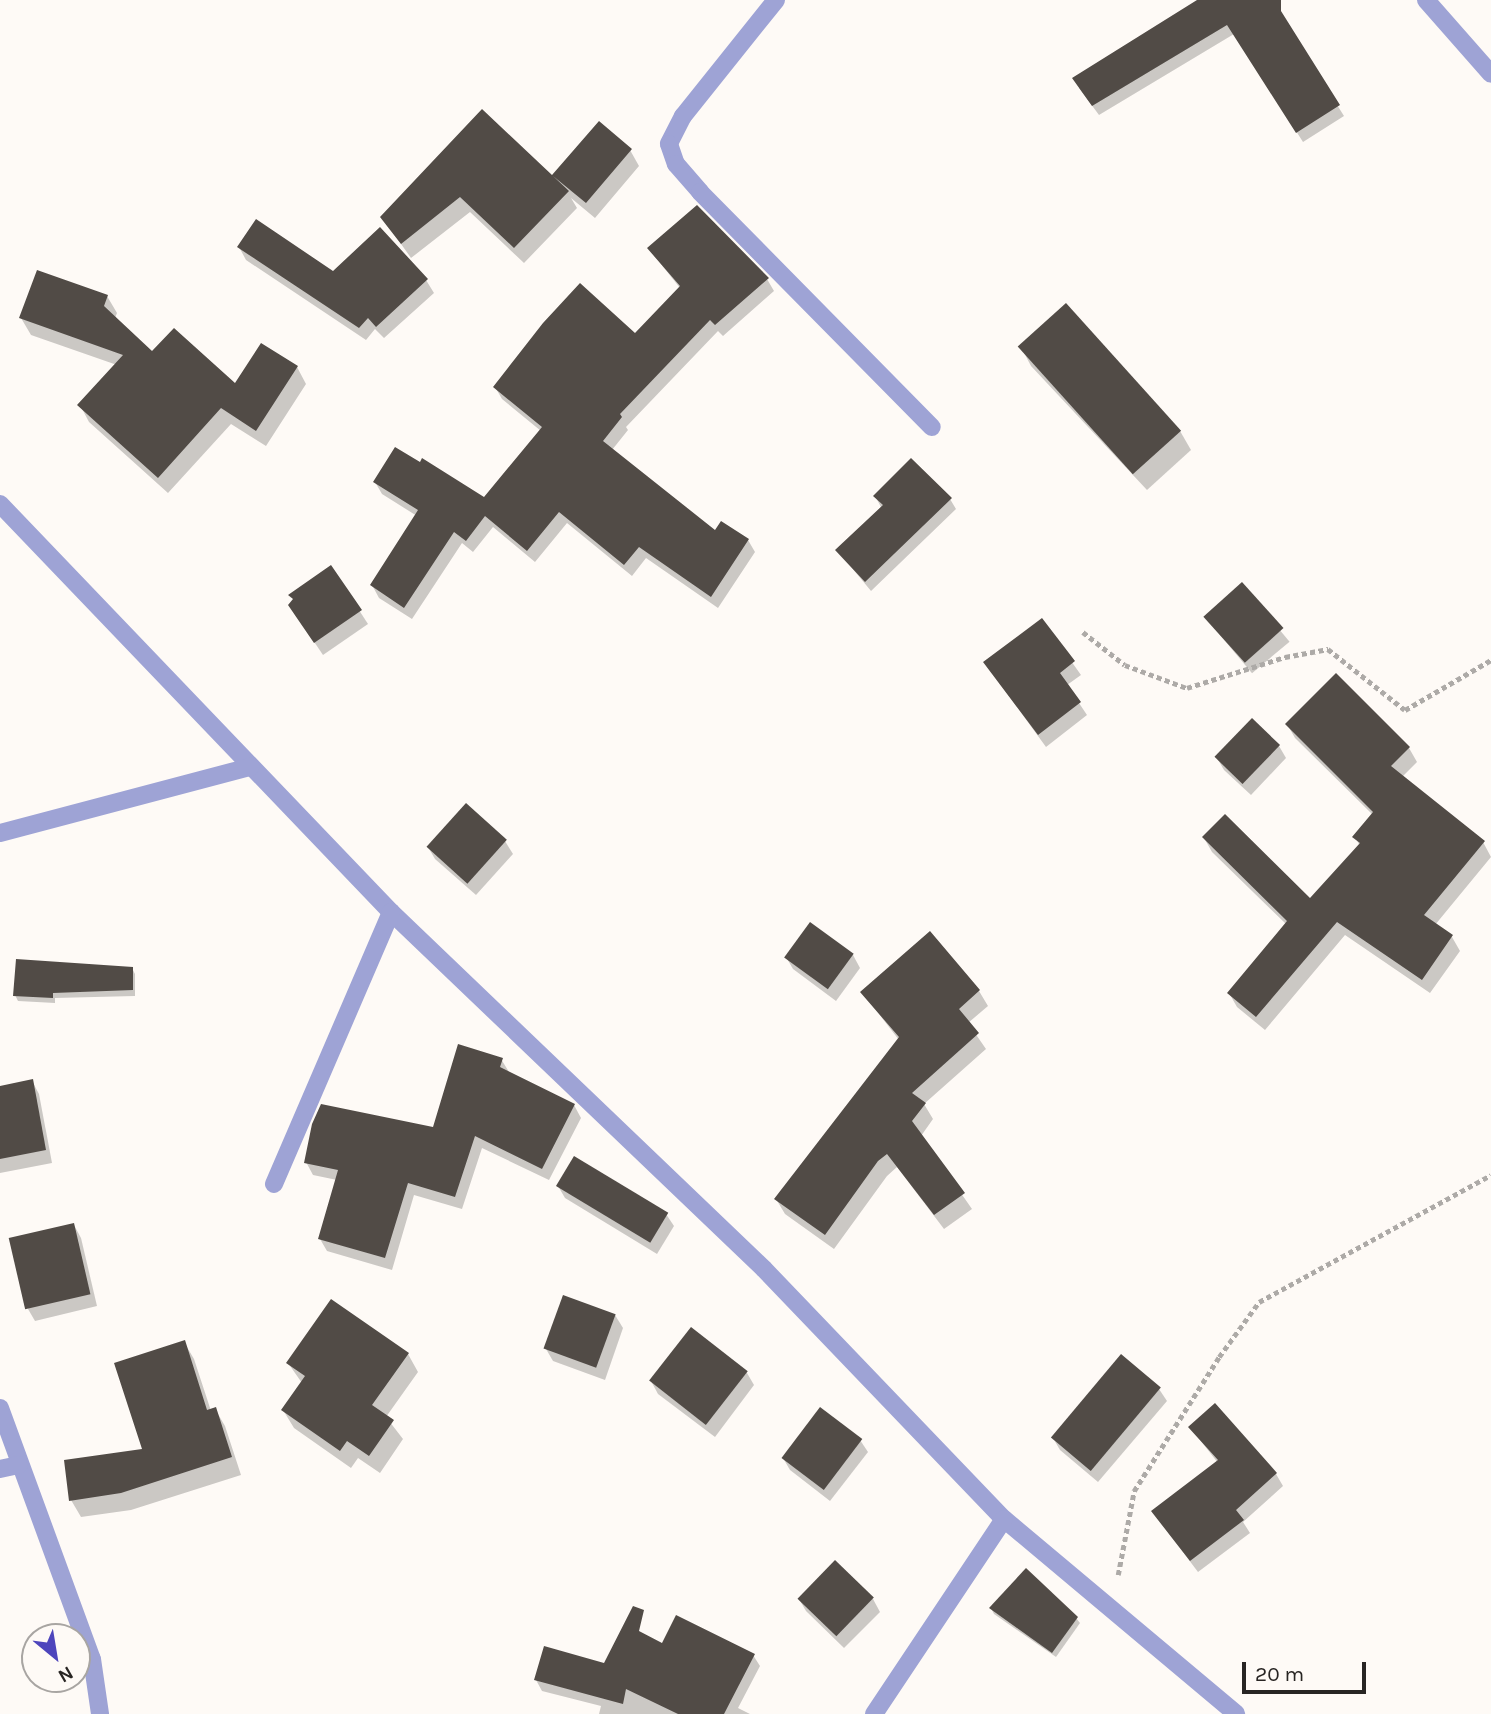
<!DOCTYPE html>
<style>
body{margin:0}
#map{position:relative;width:1491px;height:1714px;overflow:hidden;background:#fefaf6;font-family:Karla,sans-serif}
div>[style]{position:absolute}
.shadow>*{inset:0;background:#0003;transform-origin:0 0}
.building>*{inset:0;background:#514b46;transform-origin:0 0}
.path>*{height:4.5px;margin-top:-2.25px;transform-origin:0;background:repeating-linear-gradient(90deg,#adaaa7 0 5px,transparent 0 8.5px)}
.minor>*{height:18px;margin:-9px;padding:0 9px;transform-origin:9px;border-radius:9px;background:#9ea3d5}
span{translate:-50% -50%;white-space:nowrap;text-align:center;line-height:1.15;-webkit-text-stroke:7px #fefaf6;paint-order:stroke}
.north{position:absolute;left:21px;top:1623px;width:70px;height:70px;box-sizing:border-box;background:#fefaf6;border:2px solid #a8a5a2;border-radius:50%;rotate:150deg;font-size:19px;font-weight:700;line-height:28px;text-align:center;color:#282523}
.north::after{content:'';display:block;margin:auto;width:24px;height:32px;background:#4d45bc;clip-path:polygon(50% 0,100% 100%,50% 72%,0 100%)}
.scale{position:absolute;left:1242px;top:1662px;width:124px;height:32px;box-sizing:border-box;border:4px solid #282523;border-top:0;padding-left:9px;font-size:21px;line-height:24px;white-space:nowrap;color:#282523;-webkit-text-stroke:5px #fefaf6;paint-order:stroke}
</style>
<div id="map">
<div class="shadow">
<div style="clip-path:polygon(1200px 0,1261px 0,1274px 4px,1344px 116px,1303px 142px,1234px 34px,1099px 115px,1079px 88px)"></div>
<div style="clip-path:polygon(482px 111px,552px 178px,599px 123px,630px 150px,639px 166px,595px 218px,571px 198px,577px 208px,524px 263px,470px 212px,411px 258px,382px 217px)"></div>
<div style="clip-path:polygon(239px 247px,334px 274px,426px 280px,434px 293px,384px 338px,375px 329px,366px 340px,246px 260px)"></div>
<div style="clip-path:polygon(649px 249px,767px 279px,774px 291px,723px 336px,718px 331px,626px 427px,628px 430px,612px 450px,715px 532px,748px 540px,755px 552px,718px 608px,646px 558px,632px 576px,567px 523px,535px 562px,493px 527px,473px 552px,462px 543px,412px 619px,379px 598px,372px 585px,417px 516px,382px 494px,375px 482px,485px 499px,541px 431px,502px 399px,495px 387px,635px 336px,680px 288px)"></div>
<div style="clip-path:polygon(107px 296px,117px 313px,115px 318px,153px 353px,235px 386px,297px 367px,306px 384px,266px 446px,231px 424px,168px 493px,89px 422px,80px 405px,117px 365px,31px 335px,21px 318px)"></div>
<div style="clip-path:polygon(1021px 347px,1180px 431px,1191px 450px,1147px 490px,1031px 366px)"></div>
<div style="clip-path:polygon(875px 496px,950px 499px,956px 509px,871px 591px,838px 551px,881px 507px)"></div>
<div style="clip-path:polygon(331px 567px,368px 624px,323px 655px,298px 618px,294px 600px)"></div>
<div style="left:1242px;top:585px;width:74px;height:49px;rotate:50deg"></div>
<div style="clip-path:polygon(1042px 620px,1081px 675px,1067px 685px,1087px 715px,1046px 747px,985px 663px)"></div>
<div style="clip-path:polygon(1287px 724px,1409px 748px,1417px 762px,1402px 777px,1483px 842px,1491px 857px,1435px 925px,1452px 937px,1460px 951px,1430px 993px,1345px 935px,1265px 1030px,1237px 1007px,1229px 993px,1287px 925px,1212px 852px,1204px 838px,1310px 900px,1360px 846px,1355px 837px,1373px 815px,1295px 738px)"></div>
<div style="clip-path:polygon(1279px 746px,1286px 758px,1251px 795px,1224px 770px,1217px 758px)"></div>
<div style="clip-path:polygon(505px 841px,513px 854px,476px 895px,435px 859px,428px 847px)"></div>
<div style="clip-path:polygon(929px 933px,979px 991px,988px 1006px,968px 1023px,986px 1049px,924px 1104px,933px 1119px,921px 1136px,972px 1209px,944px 1229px,897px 1167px,887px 1176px,834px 1249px,785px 1214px,776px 1199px,899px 1040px,862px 992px)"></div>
<div style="clip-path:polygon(853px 955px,860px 968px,836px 1001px,793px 969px,786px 957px)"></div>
<div style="clip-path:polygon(132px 968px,135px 974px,135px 996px,55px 998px,55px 1003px,18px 1001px,15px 995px)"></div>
<div style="clip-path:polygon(501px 1059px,509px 1072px,574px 1105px,581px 1118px,549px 1180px,482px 1148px,462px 1209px,414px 1195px,392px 1270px,327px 1251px,320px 1239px,337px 1180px,313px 1175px,306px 1162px,434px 1130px)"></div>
<div style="clip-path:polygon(32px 1081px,39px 1094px,52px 1163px,0 1173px,0 1088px)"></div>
<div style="clip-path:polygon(558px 1186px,666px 1214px,674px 1226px,657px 1254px,565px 1198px)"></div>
<div style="clip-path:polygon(74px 1225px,81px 1238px,97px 1306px,35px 1321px,28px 1309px)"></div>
<div style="clip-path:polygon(615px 1315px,623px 1328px,605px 1380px,553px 1361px,546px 1349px)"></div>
<div style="clip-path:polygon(691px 1330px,747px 1373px,754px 1385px,715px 1437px,658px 1394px,651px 1381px)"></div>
<div style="clip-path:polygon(184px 1342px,194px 1359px,211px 1411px,215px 1409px,225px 1426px,241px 1475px,131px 1510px,81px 1517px,71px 1500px,145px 1450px)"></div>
<div style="clip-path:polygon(408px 1354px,418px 1372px,386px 1417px,403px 1439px,380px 1473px,358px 1458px,351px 1468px,294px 1428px,283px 1410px,302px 1383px,288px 1363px)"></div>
<div style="clip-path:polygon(1159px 1389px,1167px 1401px,1098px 1482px,1060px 1450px,1053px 1438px)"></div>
<div style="clip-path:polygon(1190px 1427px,1276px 1474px,1283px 1486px,1243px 1522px,1250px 1533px,1198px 1572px,1161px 1523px,1218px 1463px)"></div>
<div style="clip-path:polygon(860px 1440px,868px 1452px,830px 1501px,790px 1470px,783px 1458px)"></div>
<div style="clip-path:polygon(799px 1599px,873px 1599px,880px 1612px,844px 1648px,806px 1611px)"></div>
<div style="clip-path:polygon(991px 1608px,1076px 1618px,1080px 1623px,1056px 1657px,994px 1614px)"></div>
<div style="clip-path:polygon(662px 1645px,753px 1655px,760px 1666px,738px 1708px,750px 1714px,599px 1714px,601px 1706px,542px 1691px,536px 1680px,605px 1665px)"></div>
</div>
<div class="building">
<div style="clip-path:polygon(1197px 0,1281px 0,1281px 11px,1340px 105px,1296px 133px,1227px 25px,1092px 106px,1072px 78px)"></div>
<div style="clip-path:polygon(482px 109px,552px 175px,599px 121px,632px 149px,586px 203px,553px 176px,569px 191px,514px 248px,460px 197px,401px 244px,380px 217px)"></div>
<div style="clip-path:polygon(697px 205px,769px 278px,715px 325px,710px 320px,620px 414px,622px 417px,603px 441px,715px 530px,721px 521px,749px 539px,711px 597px,639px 547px,624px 565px,559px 512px,527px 551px,485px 516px,466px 541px,454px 532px,404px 608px,370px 585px,418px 510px,373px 482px,395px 447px,420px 462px,422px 458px,484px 497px,542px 427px,493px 387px,543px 323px,580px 283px,635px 333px,680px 286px,647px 248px)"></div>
<div style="clip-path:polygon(256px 219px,333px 271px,380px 227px,428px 279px,376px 327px,368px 318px,359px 328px,237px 247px)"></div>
<div style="clip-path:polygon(37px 270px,108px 295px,104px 306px,152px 351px,174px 328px,235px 383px,261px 343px,298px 366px,256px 431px,221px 408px,158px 478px,77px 405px,123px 355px,19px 318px)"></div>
<div style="left:1066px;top:303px;width:172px;height:65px;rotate:48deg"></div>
<div style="clip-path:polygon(911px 458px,952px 498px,865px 582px,835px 550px,883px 505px,873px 496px)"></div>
<div style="clip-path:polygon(331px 565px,362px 610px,314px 643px,288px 605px,293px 599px,288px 595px)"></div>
<div style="left:1242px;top:582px;width:62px;height:52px;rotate:48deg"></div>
<div style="clip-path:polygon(1042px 618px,1075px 661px,1060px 673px,1081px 702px,1038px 735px,983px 662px)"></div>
<div style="clip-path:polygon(1336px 673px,1410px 747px,1391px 766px,1485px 841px,1424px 915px,1453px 935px,1422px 980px,1337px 922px,1256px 1017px,1227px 993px,1287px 921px,1202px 837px,1225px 814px,1310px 898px,1360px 843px,1352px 837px,1373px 812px,1285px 724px)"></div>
<div style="left:1252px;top:718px;width:39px;height:54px;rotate:44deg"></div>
<div style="left:466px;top:803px;width:55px;height:59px;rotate:42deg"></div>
<div style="left:810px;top:922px;width:54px;height:44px;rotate:36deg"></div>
<div style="clip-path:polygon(930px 931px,980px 990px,959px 1009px,979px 1033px,912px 1093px,926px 1103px,912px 1121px,965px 1193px,934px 1215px,887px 1154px,878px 1161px,825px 1235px,774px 1199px,899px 1037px,860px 992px)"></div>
<div style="clip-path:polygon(16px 959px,133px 967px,133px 990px,53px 993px,53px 998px,13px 996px)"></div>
<div style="clip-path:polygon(458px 1044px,503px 1058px,500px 1067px,575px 1104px,542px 1169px,475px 1136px,455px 1197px,408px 1183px,385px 1258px,318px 1239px,338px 1170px,304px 1163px,312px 1124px,321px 1104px,433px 1127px)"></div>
<div style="clip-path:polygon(33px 1079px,46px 1150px,0 1159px,0 1086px)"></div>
<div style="left:574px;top:1156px;width:110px;height:35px;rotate:31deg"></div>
<div style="left:74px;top:1223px;width:73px;height:67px;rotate:77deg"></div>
<div style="left:563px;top:1295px;width:56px;height:57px;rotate:20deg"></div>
<div style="clip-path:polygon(331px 1299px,409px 1353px,372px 1405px,394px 1420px,369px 1456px,347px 1441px,340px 1451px,281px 1410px,305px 1376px,286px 1363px)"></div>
<div style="left:691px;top:1327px;width:72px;height:68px;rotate:38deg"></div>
<div style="clip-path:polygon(185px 1340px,207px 1410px,216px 1407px,232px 1457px,121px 1493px,69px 1501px,64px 1460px,142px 1449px,114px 1363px)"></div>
<div style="left:1121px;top:1354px;width:52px;height:109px;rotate:40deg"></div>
<div style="clip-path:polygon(1215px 1403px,1277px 1473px,1236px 1510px,1244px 1520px,1190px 1561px,1151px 1511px,1218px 1460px,1188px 1427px)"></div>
<div style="left:820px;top:1407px;width:53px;height:64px;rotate:37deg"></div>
<div style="left:835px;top:1560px;width:54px;height:54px;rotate:44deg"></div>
<div style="clip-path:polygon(1026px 1568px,1078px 1617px,1052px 1653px,989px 1608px)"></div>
<div style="clip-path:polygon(633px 1606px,644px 1610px,639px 1631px,662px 1643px,676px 1615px,755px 1654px,724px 1714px,678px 1714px,626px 1689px,623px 1704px,534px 1680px,544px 1646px,604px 1663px)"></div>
</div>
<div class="path">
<div style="left:1083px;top:632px;width:53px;rotate:38.2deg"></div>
<div style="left:1125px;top:665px;width:66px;rotate:20.4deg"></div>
<div style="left:1187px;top:688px;width:103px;rotate:-17.6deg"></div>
<div style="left:1285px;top:657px;width:44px;rotate:-10.5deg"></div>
<div style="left:1328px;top:649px;width:98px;rotate:38.4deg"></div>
<div style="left:1405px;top:710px;width:99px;rotate:-30.2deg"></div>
<div style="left:1118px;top:1575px;width:86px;rotate:-79.2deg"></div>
<div style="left:1134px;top:1491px;width:159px;rotate:-57.6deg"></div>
<div style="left:1219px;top:1357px;width:68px;rotate:-54deg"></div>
<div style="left:1259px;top:1302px;width:264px;rotate:-28.7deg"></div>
</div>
<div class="minor">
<div style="left:776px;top:0;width:149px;rotate:128.7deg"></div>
<div style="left:683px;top:116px;width:31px;rotate:117deg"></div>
<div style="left:669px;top:144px;width:21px;rotate:71deg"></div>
<div style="left:676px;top:164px;width:37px;rotate:49deg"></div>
<div style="left:700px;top:192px;width:330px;rotate:45.4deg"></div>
<div style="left:1426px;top:0;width:98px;rotate:48.7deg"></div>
<div style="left:0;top:504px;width:565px;rotate:46.22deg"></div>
<div style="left:391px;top:912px;width:516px;rotate:43.74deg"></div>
<div style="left:764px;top:1269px;width:347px;rotate:46.2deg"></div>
<div style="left:1004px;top:1519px;width:303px;rotate:40deg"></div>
<div style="left:0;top:833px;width:259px;rotate:-14.8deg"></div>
<div style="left:274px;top:1184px;width:296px;rotate:-66.7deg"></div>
<div style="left:0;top:1408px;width:267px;rotate:69.9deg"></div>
<div style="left:92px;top:1659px;width:56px;rotate:81.7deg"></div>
<div style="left:0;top:1469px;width:19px;rotate:-12deg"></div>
<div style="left:874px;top:1714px;width:234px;rotate:-56.3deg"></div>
</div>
<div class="north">N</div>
<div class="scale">20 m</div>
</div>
